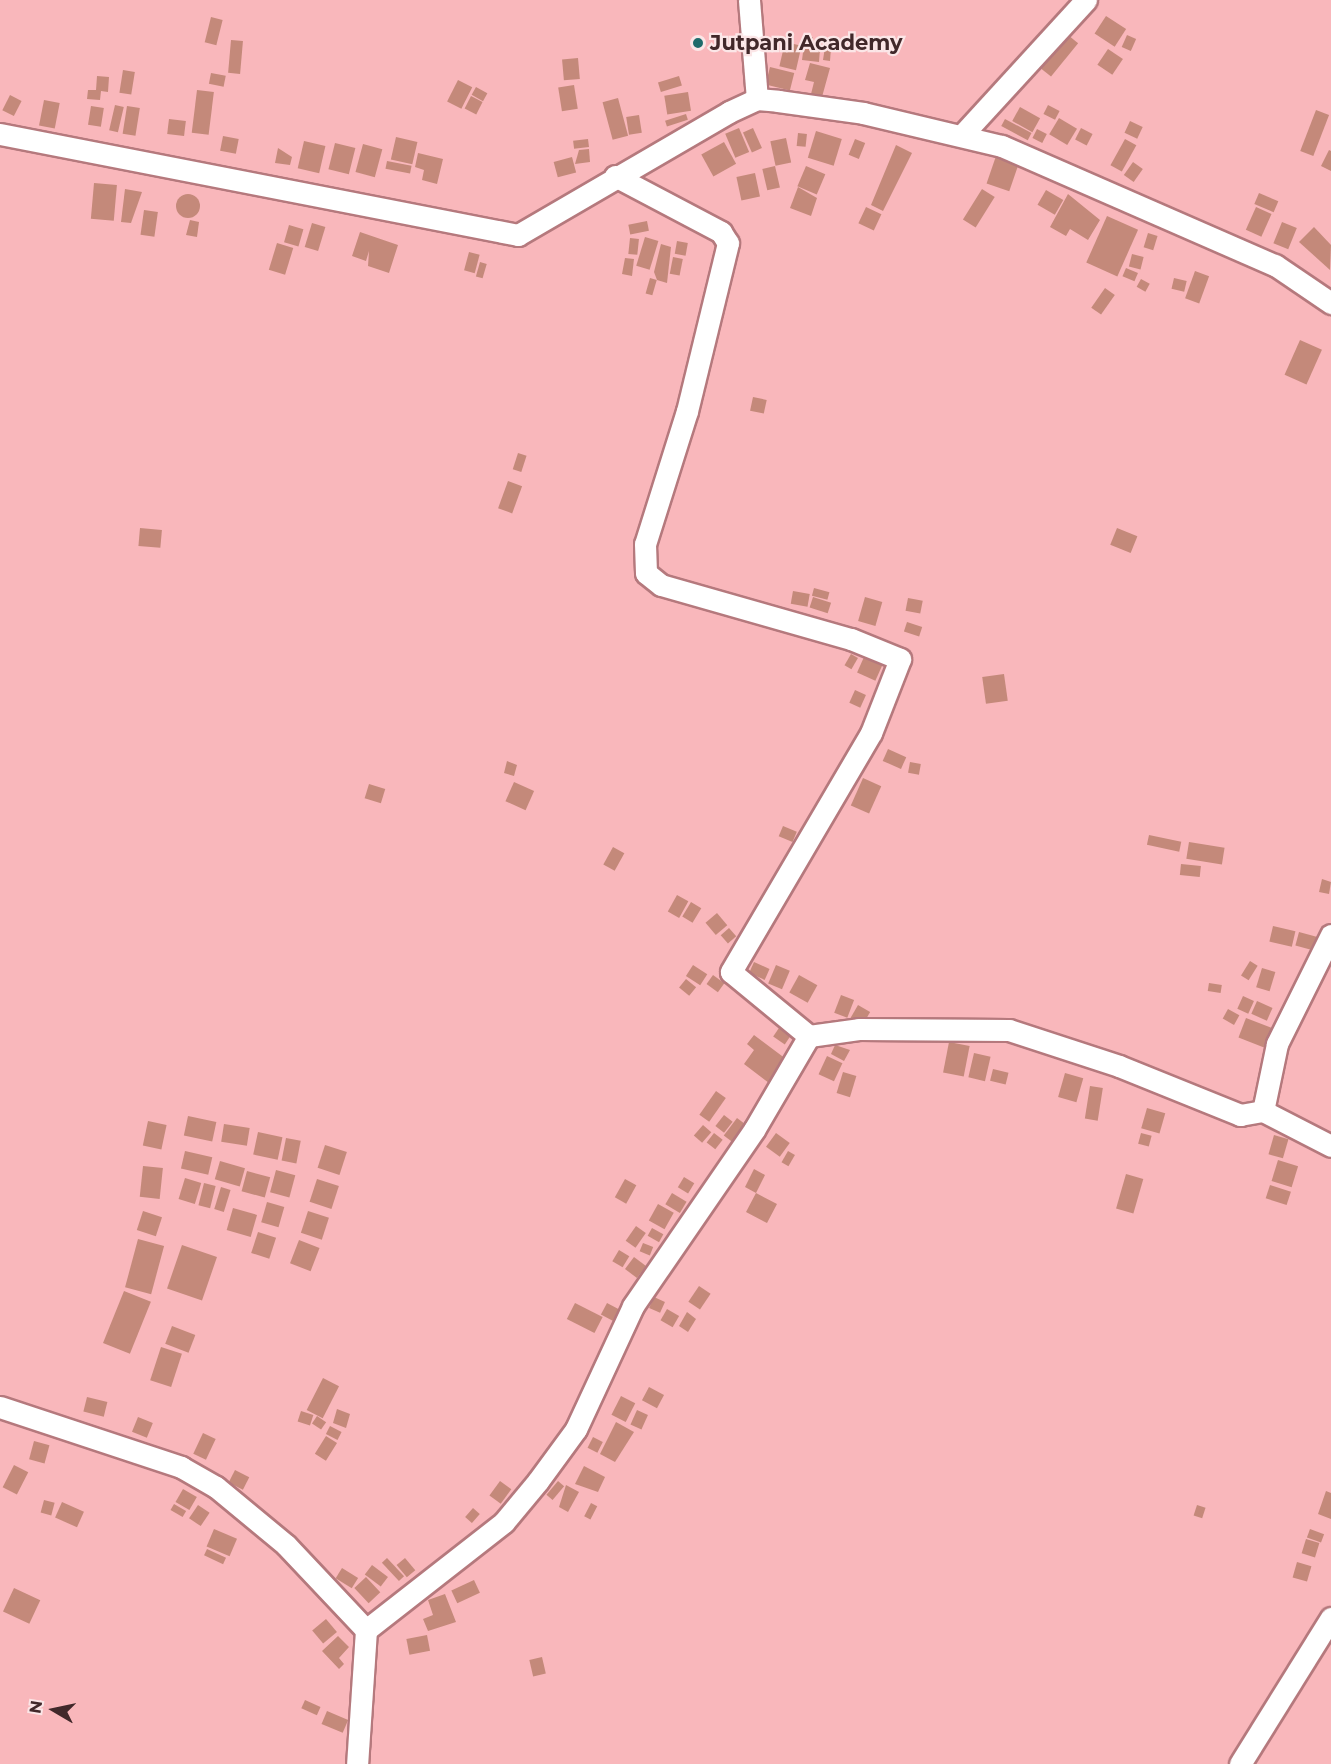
<!DOCTYPE html>
<style>
body{margin:0}
#map{position:relative;width:1331px;height:1764px;overflow:hidden;background:#f9b7bb;font-family:Montserrat,sans-serif}
div>[style]{position:absolute}
.building>*{inset:0;background:#c4897a;transform-origin:0 0}
.round{border-radius:50%}
.roads{filter:drop-shadow(2px 0 #b5797d) drop-shadow(-2px 0 #b5797d) drop-shadow(0 2px #b5797d) drop-shadow(0 -2px #b5797d)}
.minor>*{height:21px;margin:-10.5px;padding:0 10.5px;transform-origin:10.5px;border-radius:10.5px;background:#fff}
.dots>*{width:16px;height:16px;translate:-50% -50%;box-sizing:border-box;border:3px solid #fbe6e7;border-radius:50%}
span{translate:-50% -50%;white-space:nowrap;text-align:center;line-height:1.15;-webkit-text-stroke:4.5px #fbe6e7;paint-order:stroke}
.poi-label{font-size:21px;color:#41282a;font-weight:700}
.left{translate:0 -50%;text-align:left}
.north{position:absolute;left:24px;top:1680px;width:60px;height:60px;-webkit-text-stroke:4px #fbe6e7;paint-order:stroke;rotate:279deg;font-size:16px;font-weight:700;line-height:24px;text-align:center;color:#41282a}
.north::after{content:'';display:block;margin:auto;width:21px;height:27px;background:#41282a;clip-path:polygon(50% 0,100% 100%,50% 72%,0 100%)}
</style>
<div id="map">
<div class="building">
<div style="left:1106px;top:16px;width:24px;height:21px;rotate:33deg"></div>
<div style="left:211px;top:17px;width:12px;height:26px;rotate:14deg"></div>
<div style="left:1068px;top:35px;width:13px;height:43px;rotate:39deg"></div>
<div style="left:1127px;top:35px;width:10px;height:13px;rotate:24deg"></div>
<div style="clip-path:polygon(805px 37px,813px 37px,812px 48px,820px 49px,819px 62px,802px 60px)"></div>
<div style="left:231px;top:40px;width:12px;height:33px;rotate:5deg"></div>
<div style="left:785px;top:42px;width:17px;height:25px;rotate:13deg"></div>
<div style="clip-path:polygon(825px 47px,831px 48px,830px 61px,823px 60px)"></div>
<div style="left:1108px;top:49px;width:18px;height:19px;rotate:34deg"></div>
<div style="left:578px;top:58px;width:21px;height:16px;rotate:85deg"></div>
<div style="clip-path:polygon(810px 63px,830px 68px,822px 97px,811px 94px,814px 82px,805px 80px)"></div>
<div style="left:770px;top:67px;width:25px;height:18px;rotate:14deg"></div>
<div style="left:123px;top:70px;width:12px;height:23px;rotate:9deg"></div>
<div style="left:211px;top:73px;width:15px;height:11px;rotate:11deg"></div>
<div style="clip-path:polygon(97px 76px,109px 77px,108px 92px,101px 91px,100px 100px,87px 99px,88px 90px,96px 90px)"></div>
<div style="left:679px;top:76px;width:10px;height:22px;rotate:73deg"></div>
<div style="left:458px;top:80px;width:16px;height:24px;rotate:27deg"></div>
<div style="left:574px;top:85px;width:24px;height:16px;rotate:81deg"></div>
<div style="left:476px;top:87px;width:13px;height:9px;rotate:29deg"></div>
<div style="left:197px;top:90px;width:17px;height:43px;rotate:7deg"></div>
<div style="left:688px;top:92px;width:19px;height:24px;rotate:81deg"></div>
<div style="left:10px;top:95px;width:13px;height:17px;rotate:27deg"></div>
<div style="left:471px;top:96px;width:13px;height:14px;rotate:27deg"></div>
<div style="left:618px;top:98px;width:39px;height:16px;rotate:75deg"></div>
<div style="left:44px;top:100px;width:16px;height:26px;rotate:11deg"></div>
<div style="left:115px;top:105px;width:9px;height:26px;rotate:13deg"></div>
<div style="left:1048px;top:105px;width:13px;height:10px;rotate:27deg"></div>
<div style="left:91px;top:106px;width:13px;height:19px;rotate:9deg"></div>
<div style="left:127px;top:106px;width:13px;height:28px;rotate:9deg"></div>
<div style="left:1020px;top:107px;width:23px;height:16px;rotate:29deg"></div>
<div style="left:1316px;top:110px;width:14px;height:44px;rotate:21deg"></div>
<div style="left:686px;top:114px;width:6px;height:22px;rotate:72deg"></div>
<div style="left:639px;top:115px;width:18px;height:13px;rotate:81deg"></div>
<div style="left:1059px;top:118px;width:21px;height:19px;rotate:31deg"></div>
<div style="left:169px;top:119px;width:17px;height:15px;rotate:7deg"></div>
<div style="left:1005px;top:119px;width:30px;height:8px;rotate:28deg"></div>
<div style="left:1130px;top:121px;width:14px;height:13px;rotate:25deg"></div>
<div style="left:739px;top:128px;width:26px;height:15px;rotate:67deg"></div>
<div style="left:753px;top:128px;width:22px;height:11px;rotate:66deg"></div>
<div style="left:1081px;top:128px;width:13px;height:13px;rotate:27deg"></div>
<div style="left:1037px;top:129px;width:11px;height:10px;rotate:27deg"></div>
<div style="left:816px;top:131px;width:27px;height:28px;rotate:17deg"></div>
<div style="left:798px;top:133px;width:9px;height:13px;rotate:6deg"></div>
<div style="left:223px;top:136px;width:16px;height:15px;rotate:11deg"></div>
<div style="left:396px;top:137px;width:22px;height:23px;rotate:13deg"></div>
<div style="left:786px;top:138px;width:25px;height:16px;rotate:78deg"></div>
<div style="left:588px;top:139px;width:8px;height:15px;rotate:83deg"></div>
<div style="left:855px;top:139px;width:11px;height:17px;rotate:22deg"></div>
<div style="left:1125px;top:139px;width:13px;height:30px;rotate:29deg"></div>
<div style="left:304px;top:141px;width:22px;height:28px;rotate:13deg"></div>
<div style="left:724px;top:142px;width:25px;height:26px;rotate:61deg"></div>
<div style="left:335px;top:143px;width:21px;height:27px;rotate:14deg"></div>
<div style="left:363px;top:144px;width:20px;height:29px;rotate:15deg"></div>
<div style="clip-path:polygon(896px 145px,912px 153px,883px 211px,871px 205px)"></div>
<div style="clip-path:polygon(278px 148px,292px 157px,290px 165px,275px 163px)"></div>
<div style="clip-path:polygon(589px 149px,590px 162px,575px 164px,579px 150px)"></div>
<div style="clip-path:polygon(1329px 150px,1331px 151px,1331px 171px,1321px 166px)"></div>
<div style="clip-path:polygon(418px 153px,443px 159px,437px 184px,422px 180px,424px 170px,415px 167px)"></div>
<div style="left:996px;top:156px;width:24px;height:29px;rotate:19deg"></div>
<div style="left:572px;top:157px;width:16px;height:19px;rotate:75deg"></div>
<div style="left:387px;top:161px;width:25px;height:8px;rotate:11deg"></div>
<div style="left:1133px;top:162px;width:12px;height:16px;rotate:35deg"></div>
<div style="left:775px;top:166px;width:22px;height:13px;rotate:77deg"></div>
<div style="left:806px;top:166px;width:21px;height:22px;rotate:23deg"></div>
<div style="left:755px;top:173px;width:24px;height:19px;rotate:78deg"></div>
<div style="left:94px;top:183px;width:23px;height:36px;rotate:5deg"></div>
<div style="clip-path:polygon(798px 187px,817px 198px,811px 216px,790px 208px)"></div>
<div style="clip-path:polygon(125px 189px,142px 192px,131px 223px,121px 222px)"></div>
<div style="left:982px;top:189px;width:15px;height:36px;rotate:32deg"></div>
<div style="left:1046px;top:190px;width:20px;height:17px;rotate:30deg"></div>
<div style="left:1259px;top:193px;width:21px;height:12px;rotate:23deg"></div>
<div class="round" style="left:176px;top:194px;width:24px;height:24px"></div>
<div style="clip-path:polygon(1068px 194px,1100px 220px,1088px 240px,1070px 229px,1066px 236px,1050px 227px)"></div>
<div style="left:866px;top:207px;width:17px;height:18px;rotate:25deg"></div>
<div style="left:1256px;top:207px;width:17px;height:25px;rotate:24deg"></div>
<div style="left:144px;top:210px;width:14px;height:25px;rotate:8deg"></div>
<div style="left:1107px;top:216px;width:34px;height:51px;rotate:24deg"></div>
<div style="clip-path:polygon(190px 220px,199px 222px,197px 237px,186px 235px)"></div>
<div style="left:647px;top:221px;width:10px;height:19px;rotate:79deg"></div>
<div style="left:1282px;top:222px;width:16px;height:23px;rotate:22deg"></div>
<div style="left:312px;top:223px;width:14px;height:25px;rotate:17deg"></div>
<div style="left:289px;top:225px;width:15px;height:18px;rotate:16deg"></div>
<div style="clip-path:polygon(1314px 227px,1331px 245px,1330px 270px,1299px 242px)"></div>
<div style="clip-path:polygon(360px 232px,398px 245px,389px 273px,368px 266px,369px 251px,366px 261px,352px 256px)"></div>
<div style="left:1148px;top:233px;width:10px;height:15px;rotate:17deg"></div>
<div style="left:645px;top:237px;width:14px;height:30px;rotate:17deg"></div>
<div style="left:630px;top:238px;width:9px;height:16px;rotate:6deg"></div>
<div style="left:677px;top:241px;width:11px;height:13px;rotate:10deg"></div>
<div style="left:277px;top:243px;width:17px;height:28px;rotate:17deg"></div>
<div style="clip-path:polygon(661px 244px,671px 247px,667px 283px,657px 280px,654px 272px)"></div>
<div style="left:469px;top:252px;width:11px;height:19px;rotate:15deg"></div>
<div style="left:1132px;top:254px;width:12px;height:13px;rotate:14deg"></div>
<div style="left:673px;top:257px;width:10px;height:17px;rotate:11deg"></div>
<div style="clip-path:polygon(625px 258px,634px 259px,632px 276px,622px 274px)"></div>
<div style="left:480px;top:262px;width:7px;height:15px;rotate:16deg"></div>
<div style="left:1126px;top:268px;width:13px;height:9px;rotate:23deg"></div>
<div style="left:1195px;top:271px;width:15px;height:29px;rotate:20deg"></div>
<div style="left:650px;top:278px;width:7px;height:16px;rotate:16deg"></div>
<div style="left:1174px;top:278px;width:13px;height:11px;rotate:13deg"></div>
<div style="left:1141px;top:279px;width:10px;height:9px;rotate:29deg"></div>
<div style="left:1105px;top:288px;width:12px;height:24px;rotate:35deg"></div>
<div style="left:1300px;top:340px;width:24px;height:38px;rotate:24deg"></div>
<div style="left:753px;top:397px;width:14px;height:14px;rotate:12deg"></div>
<div style="left:518px;top:453px;width:9px;height:17px;rotate:18deg"></div>
<div style="left:508px;top:481px;width:15px;height:29px;rotate:20deg"></div>
<div style="left:140px;top:528px;width:22px;height:18px;rotate:5deg"></div>
<div style="left:1117px;top:528px;width:22px;height:18px;rotate:22deg"></div>
<div style="left:814px;top:588px;width:16px;height:8px;rotate:15deg"></div>
<div style="left:793px;top:591px;width:17px;height:13px;rotate:10deg"></div>
<div style="left:813px;top:597px;width:19px;height:11px;rotate:18deg"></div>
<div style="left:865px;top:597px;width:18px;height:25px;rotate:16deg"></div>
<div style="left:908px;top:598px;width:15px;height:13px;rotate:11deg"></div>
<div style="left:907px;top:622px;width:16px;height:10px;rotate:18deg"></div>
<div style="left:851px;top:654px;width:8px;height:13px;rotate:30deg"></div>
<div style="left:864px;top:657px;width:20px;height:17px;rotate:24deg"></div>
<div style="left:1004px;top:674px;width:27px;height:22px;rotate:82deg"></div>
<div style="left:855px;top:690px;width:12px;height:14px;rotate:24deg"></div>
<div style="left:888px;top:749px;width:20px;height:13px;rotate:24deg"></div>
<div style="clip-path:polygon(507px 761px,517px 765px,514px 776px,504px 773px)"></div>
<div style="left:910px;top:762px;width:11px;height:11px;rotate:10deg"></div>
<div style="left:863px;top:778px;width:20px;height:30px;rotate:24deg"></div>
<div style="left:514px;top:782px;width:22px;height:21px;rotate:24deg"></div>
<div style="left:369px;top:784px;width:17px;height:15px;rotate:17deg"></div>
<div style="left:783px;top:826px;width:15px;height:11px;rotate:23deg"></div>
<div style="left:1149px;top:835px;width:33px;height:10px;rotate:12deg"></div>
<div style="left:1189px;top:842px;width:36px;height:17px;rotate:9deg"></div>
<div style="left:613px;top:847px;width:13px;height:20px;rotate:29deg"></div>
<div style="left:1181px;top:864px;width:20px;height:11px;rotate:6deg"></div>
<div style="clip-path:polygon(1322px 879px,1331px 882px,1329px 894px,1319px 892px)"></div>
<div style="left:677px;top:895px;width:13px;height:19px;rotate:29deg"></div>
<div style="left:691px;top:902px;width:12px;height:17px;rotate:31deg"></div>
<div style="left:717px;top:913px;width:16px;height:15px;rotate:50deg"></div>
<div style="left:1273px;top:926px;width:23px;height:16px;rotate:13deg"></div>
<div style="left:729px;top:928px;width:11px;height:11px;rotate:49deg"></div>
<div style="left:1299px;top:932px;width:20px;height:14px;rotate:15deg"></div>
<div style="left:1250px;top:961px;width:9px;height:17px;rotate:32deg"></div>
<div style="left:754px;top:962px;width:17px;height:12px;rotate:24deg"></div>
<div style="left:693px;top:965px;width:17px;height:13px;rotate:33deg"></div>
<div style="left:776px;top:965px;width:15px;height:20px;rotate:23deg"></div>
<div style="left:1262px;top:968px;width:14px;height:20px;rotate:17deg"></div>
<div style="left:713px;top:975px;width:14px;height:11px;rotate:36deg"></div>
<div style="left:799px;top:975px;width:21px;height:20px;rotate:29deg"></div>
<div style="left:686px;top:979px;width:13px;height:11px;rotate:39deg"></div>
<div style="left:1209px;top:983px;width:13px;height:8px;rotate:9deg"></div>
<div style="left:841px;top:995px;width:14px;height:19px;rotate:21deg"></div>
<div style="left:1243px;top:996px;width:12px;height:14px;rotate:24deg"></div>
<div style="left:1257px;top:1001px;width:17px;height:14px;rotate:24deg"></div>
<div style="left:858px;top:1005px;width:14px;height:17px;rotate:30deg"></div>
<div style="left:1228px;top:1009px;width:13px;height:11px;rotate:29deg"></div>
<div style="left:1246px;top:1018px;width:28px;height:21px;rotate:21deg"></div>
<div style="left:781px;top:1025px;width:14px;height:14px;rotate:34deg"></div>
<div style="clip-path:polygon(754px 1035px,786px 1059px,769px 1083px,744px 1064px,754px 1050px,747px 1044px)"></div>
<div style="left:949px;top:1042px;width:21px;height:31px;rotate:11deg"></div>
<div style="clip-path:polygon(835px 1045px,850px 1050px,844px 1061px,831px 1054px)"></div>
<div style="left:974px;top:1053px;width:17px;height:25px;rotate:13deg"></div>
<div style="left:827px;top:1056px;width:17px;height:20px;rotate:25deg"></div>
<div style="left:993px;top:1069px;width:16px;height:12px;rotate:14deg"></div>
<div style="left:843px;top:1072px;width:14px;height:22px;rotate:17deg"></div>
<div style="left:1065px;top:1073px;width:19px;height:25px;rotate:16deg"></div>
<div style="left:1090px;top:1086px;width:13px;height:33px;rotate:9deg"></div>
<div style="left:716px;top:1091px;width:12px;height:29px;rotate:35deg"></div>
<div style="left:1147px;top:1108px;width:19px;height:21px;rotate:16deg"></div>
<div style="left:724px;top:1115px;width:11px;height:14px;rotate:38deg"></div>
<div style="left:188px;top:1116px;width:29px;height:20px;rotate:12deg"></div>
<div style="left:737px;top:1118px;width:10px;height:22px;rotate:37deg"></div>
<div style="left:148px;top:1121px;width:19px;height:25px;rotate:12deg"></div>
<div style="left:224px;top:1124px;width:26px;height:18px;rotate:9deg"></div>
<div style="left:703px;top:1125px;width:11px;height:14px;rotate:41deg"></div>
<div style="left:258px;top:1132px;width:25px;height:23px;rotate:12deg"></div>
<div style="left:714px;top:1133px;width:11px;height:12px;rotate:38deg"></div>
<div style="left:776px;top:1133px;width:17px;height:17px;rotate:36deg"></div>
<div style="left:1141px;top:1133px;width:11px;height:11px;rotate:15deg"></div>
<div style="left:1274px;top:1135px;width:15px;height:20px;rotate:16deg"></div>
<div style="left:286px;top:1138px;width:15px;height:23px;rotate:11deg"></div>
<div style="left:325px;top:1145px;width:23px;height:24px;rotate:18deg"></div>
<div style="left:185px;top:1151px;width:28px;height:18px;rotate:13deg"></div>
<div style="left:788px;top:1151px;width:8px;height:13px;rotate:30deg"></div>
<div style="left:1278px;top:1160px;width:21px;height:22px;rotate:17deg"></div>
<div style="left:220px;top:1161px;width:26px;height:19px;rotate:16deg"></div>
<div style="left:143px;top:1166px;width:20px;height:31px;rotate:6deg"></div>
<div style="clip-path:polygon(754px 1169px,765px 1175px,756px 1193px,777px 1204px,767px 1223px,746px 1212px,756px 1193px,745px 1187px)"></div>
<div style="left:276px;top:1170px;width:20px;height:23px;rotate:15deg"></div>
<div style="left:247px;top:1171px;width:24px;height:21px;rotate:15deg"></div>
<div style="left:1126px;top:1174px;width:18px;height:36px;rotate:16deg"></div>
<div style="left:684px;top:1177px;width:12px;height:12px;rotate:31deg"></div>
<div style="left:185px;top:1178px;width:17px;height:22px;rotate:17deg"></div>
<div style="left:317px;top:1179px;width:23px;height:24px;rotate:18deg"></div>
<div style="left:625px;top:1179px;width:13px;height:21px;rotate:29deg"></div>
<div style="left:204px;top:1183px;width:12px;height:23px;rotate:14deg"></div>
<div style="left:1270px;top:1185px;width:22px;height:14px;rotate:18deg"></div>
<div style="left:221px;top:1187px;width:10px;height:23px;rotate:17deg"></div>
<div style="left:672px;top:1193px;width:17px;height:13px;rotate:31deg"></div>
<div style="left:267px;top:1202px;width:18px;height:21px;rotate:16deg"></div>
<div style="left:658px;top:1204px;width:18px;height:19px;rotate:29deg"></div>
<div style="left:233px;top:1208px;width:25px;height:23px;rotate:16deg"></div>
<div style="left:143px;top:1211px;width:20px;height:20px;rotate:18deg"></div>
<div style="left:308px;top:1211px;width:22px;height:23px;rotate:18deg"></div>
<div style="left:636px;top:1226px;width:12px;height:18px;rotate:35deg"></div>
<div style="left:652px;top:1228px;width:13px;height:9px;rotate:29deg"></div>
<div style="left:258px;top:1232px;width:19px;height:22px;rotate:18deg"></div>
<div style="left:138px;top:1239px;width:27px;height:50px;rotate:15deg"></div>
<div style="left:299px;top:1240px;width:22px;height:25px;rotate:21deg"></div>
<div style="left:643px;top:1243px;width:11px;height:9px;rotate:22deg"></div>
<div style="left:182px;top:1245px;width:37px;height:46px;rotate:19deg"></div>
<div style="left:619px;top:1250px;width:12px;height:13px;rotate:31deg"></div>
<div style="left:634px;top:1257px;width:15px;height:15px;rotate:37deg"></div>
<div style="left:699px;top:1286px;width:14px;height:19px;rotate:34deg"></div>
<div style="left:124px;top:1291px;width:29px;height:56px;rotate:22deg"></div>
<div style="left:654px;top:1297px;width:12px;height:12px;rotate:24deg"></div>
<div style="left:575px;top:1303px;width:31px;height:18px;rotate:27deg"></div>
<div style="left:607px;top:1303px;width:15px;height:13px;rotate:28deg"></div>
<div style="left:667px;top:1309px;width:14px;height:13px;rotate:30deg"></div>
<div style="clip-path:polygon(687px 1312px,696px 1319px,688px 1332px,679px 1326px)"></div>
<div style="left:172px;top:1326px;width:25px;height:19px;rotate:21deg"></div>
<div style="left:161px;top:1347px;width:22px;height:35px;rotate:18deg"></div>
<div style="left:323px;top:1378px;width:18px;height:36px;rotate:27deg"></div>
<div style="left:649px;top:1387px;width:17px;height:15px;rotate:28deg"></div>
<div style="left:621px;top:1396px;width:16px;height:21px;rotate:27deg"></div>
<div style="left:87px;top:1397px;width:21px;height:15px;rotate:14deg"></div>
<div style="clip-path:polygon(337px 1409px,350px 1414px,346px 1428px,333px 1423px)"></div>
<div style="left:637px;top:1410px;width:12px;height:16px;rotate:24deg"></div>
<div style="left:301px;top:1411px;width:13px;height:11px;rotate:18deg"></div>
<div style="left:317px;top:1416px;width:11px;height:9px;rotate:34deg"></div>
<div style="left:138px;top:1417px;width:16px;height:16px;rotate:22deg"></div>
<div style="clip-path:polygon(616px 1422px,634px 1432px,615px 1462px,600px 1454px)"></div>
<div style="left:330px;top:1426px;width:13px;height:9px;rotate:27deg"></div>
<div style="left:203px;top:1433px;width:14px;height:23px;rotate:25deg"></div>
<div style="left:326px;top:1436px;width:13px;height:21px;rotate:32deg"></div>
<div style="left:593px;top:1437px;width:11px;height:12px;rotate:27deg"></div>
<div style="left:34px;top:1441px;width:16px;height:19px;rotate:15deg"></div>
<div style="left:14px;top:1465px;width:16px;height:25px;rotate:27deg"></div>
<div style="clip-path:polygon(584px 1466px,605px 1477px,598px 1492px,575px 1484px)"></div>
<div style="left:235px;top:1470px;width:16px;height:14px;rotate:27deg"></div>
<div style="left:500px;top:1481px;width:14px;height:18px;rotate:36deg"></div>
<div style="left:558px;top:1481px;width:8px;height:18px;rotate:40deg"></div>
<div style="clip-path:polygon(566px 1485px,579px 1492px,568px 1512px,559px 1507px)"></div>
<div style="left:183px;top:1489px;width:16px;height:15px;rotate:30deg"></div>
<div style="clip-path:polygon(1326px 1491px,1331px 1493px,1331px 1519px,1318px 1514px)"></div>
<div style="left:44px;top:1500px;width:11px;height:13px;rotate:15deg"></div>
<div style="left:62px;top:1502px;width:24px;height:17px;rotate:24deg"></div>
<div style="left:591px;top:1503px;width:7px;height:15px;rotate:27deg"></div>
<div style="left:174px;top:1504px;width:14px;height:7px;rotate:30deg"></div>
<div style="left:198px;top:1505px;width:14px;height:16px;rotate:34deg"></div>
<div style="left:1197px;top:1505px;width:9px;height:11px;rotate:18deg"></div>
<div style="left:473px;top:1508px;width:9px;height:12px;rotate:41deg"></div>
<div style="left:214px;top:1529px;width:25px;height:19px;rotate:23deg"></div>
<div style="left:1310px;top:1529px;width:15px;height:9px;rotate:20deg"></div>
<div style="left:1306px;top:1539px;width:14px;height:15px;rotate:17deg"></div>
<div style="left:207px;top:1549px;width:21px;height:7px;rotate:25deg"></div>
<div style="left:387px;top:1558px;width:25px;height:7px;rotate:47deg"></div>
<div style="left:405px;top:1558px;width:16px;height:11px;rotate:50deg"></div>
<div style="left:1297px;top:1562px;width:15px;height:16px;rotate:16deg"></div>
<div style="left:372px;top:1565px;width:20px;height:12px;rotate:37deg"></div>
<div style="left:342px;top:1568px;width:19px;height:12px;rotate:32deg"></div>
<div style="left:366px;top:1577px;width:21px;height:16px;rotate:47deg"></div>
<div style="left:474px;top:1580px;width:14px;height:25px;rotate:65deg"></div>
<div style="left:14px;top:1588px;width:29px;height:26px;rotate:25deg"></div>
<div style="clip-path:polygon(445px 1594px,456px 1622px,428px 1631px,423px 1619px,433px 1615px,428px 1600px)"></div>
<div style="left:326px;top:1619px;width:17px;height:18px;rotate:50deg"></div>
<div style="left:427px;top:1635px;width:16px;height:21px;rotate:79deg"></div>
<div style="clip-path:polygon(338px 1636px,349px 1647px,339px 1658px,344px 1664px,339px 1669px,322px 1651px)"></div>
<div style="left:542px;top:1657px;width:17px;height:13px;rotate:77deg"></div>
<div style="left:305px;top:1700px;width:17px;height:9px;rotate:24deg"></div>
<div style="left:327px;top:1711px;width:23px;height:14px;rotate:23deg"></div>
</div>
<div class="roads">
<div class="minor">
<div style="left:749px;top:0;width:99px;rotate:85.4deg"></div>
<div style="left:0;top:134px;width:528px;rotate:11.03deg"></div>
<div style="left:518px;top:235px;width:244px;rotate:-30.2deg"></div>
<div style="left:729px;top:112px;width:31px;rotate:-25deg"></div>
<div style="left:757px;top:99px;width:21px;rotate:5deg"></div>
<div style="left:778px;top:101px;width:86px;rotate:8deg"></div>
<div style="left:863px;top:113px;width:143px;rotate:13.4deg"></div>
<div style="left:1002px;top:146px;width:298px;rotate:23.6deg"></div>
<div style="left:1275px;top:265px;width:68px;rotate:34.2deg"></div>
<div style="left:963px;top:134px;width:182px;rotate:-47.5deg"></div>
<div style="left:615px;top:176px;width:120px;rotate:27.8deg"></div>
<div style="left:721px;top:232px;width:13px;rotate:58deg"></div>
<div style="left:728px;top:243px;width:173px;rotate:103.7deg"></div>
<div style="left:687px;top:411px;width:139px;rotate:107.5deg"></div>
<div style="left:645px;top:544px;width:29px;rotate:88deg"></div>
<div style="left:646px;top:573px;width:19px;rotate:39deg"></div>
<div style="left:661px;top:585px;width:198px;rotate:15.9deg"></div>
<div style="left:851px;top:639px;width:53px;rotate:22.2deg"></div>
<div style="left:900px;top:659px;width:79px;rotate:111.4deg"></div>
<div style="left:871px;top:733px;width:277px;rotate:120.4deg"></div>
<div style="left:731px;top:972px;width:101px;rotate:39.4deg"></div>
<div style="left:1331px;top:935px;width:122px;rotate:116.4deg"></div>
<div style="left:1277px;top:1044px;width:68px;rotate:101.8deg"></div>
<div style="left:1263px;top:1111px;width:76px;rotate:27.2deg"></div>
<div style="left:0;top:1407px;width:191px;rotate:18.3deg"></div>
<div style="left:181px;top:1467px;width:40px;rotate:29.7deg"></div>
<div style="left:216px;top:1487px;width:91px;rotate:39.6deg"></div>
<div style="left:286px;top:1545px;width:117px;rotate:46.7deg"></div>
<div style="left:366px;top:1630px;width:134px;rotate:93.8deg"></div>
<div style="left:366px;top:1630px;width:175px;rotate:-38deg"></div>
<div style="left:504px;top:1522px;width:53px;rotate:-50.3deg"></div>
<div style="left:538px;top:1481px;width:64px;rotate:-53.8deg"></div>
<div style="left:576px;top:1429px;width:136px;rotate:-65.1deg"></div>
<div style="left:633px;top:1306px;width:214px;rotate:-55.5deg"></div>
<div style="left:754px;top:1130px;width:109px;rotate:-59.7deg"></div>
<div style="left:809px;top:1036px;width:50px;rotate:-8deg"></div>
<div style="left:859px;top:1029px;width:150px;rotate:0.4deg"></div>
<div style="left:1009px;top:1030px;width:116px;rotate:18.1deg"></div>
<div style="left:1119px;top:1066px;width:131px;rotate:22deg"></div>
<div style="left:1240px;top:1115px;width:23px;rotate:-10deg"></div>
<div style="left:1240px;top:1764px;width:172px;rotate:-58.1deg"></div>
</div>
</div>
<div class="dots">
<div style="left:698px;top:43px;background:#1e6b6b"></div>
</div>
<div class="poi-label">
<span class="left" style="left:710px;top:43px">Jutpani Academy</span>
</div>
<div class="north">N</div>
</div>
